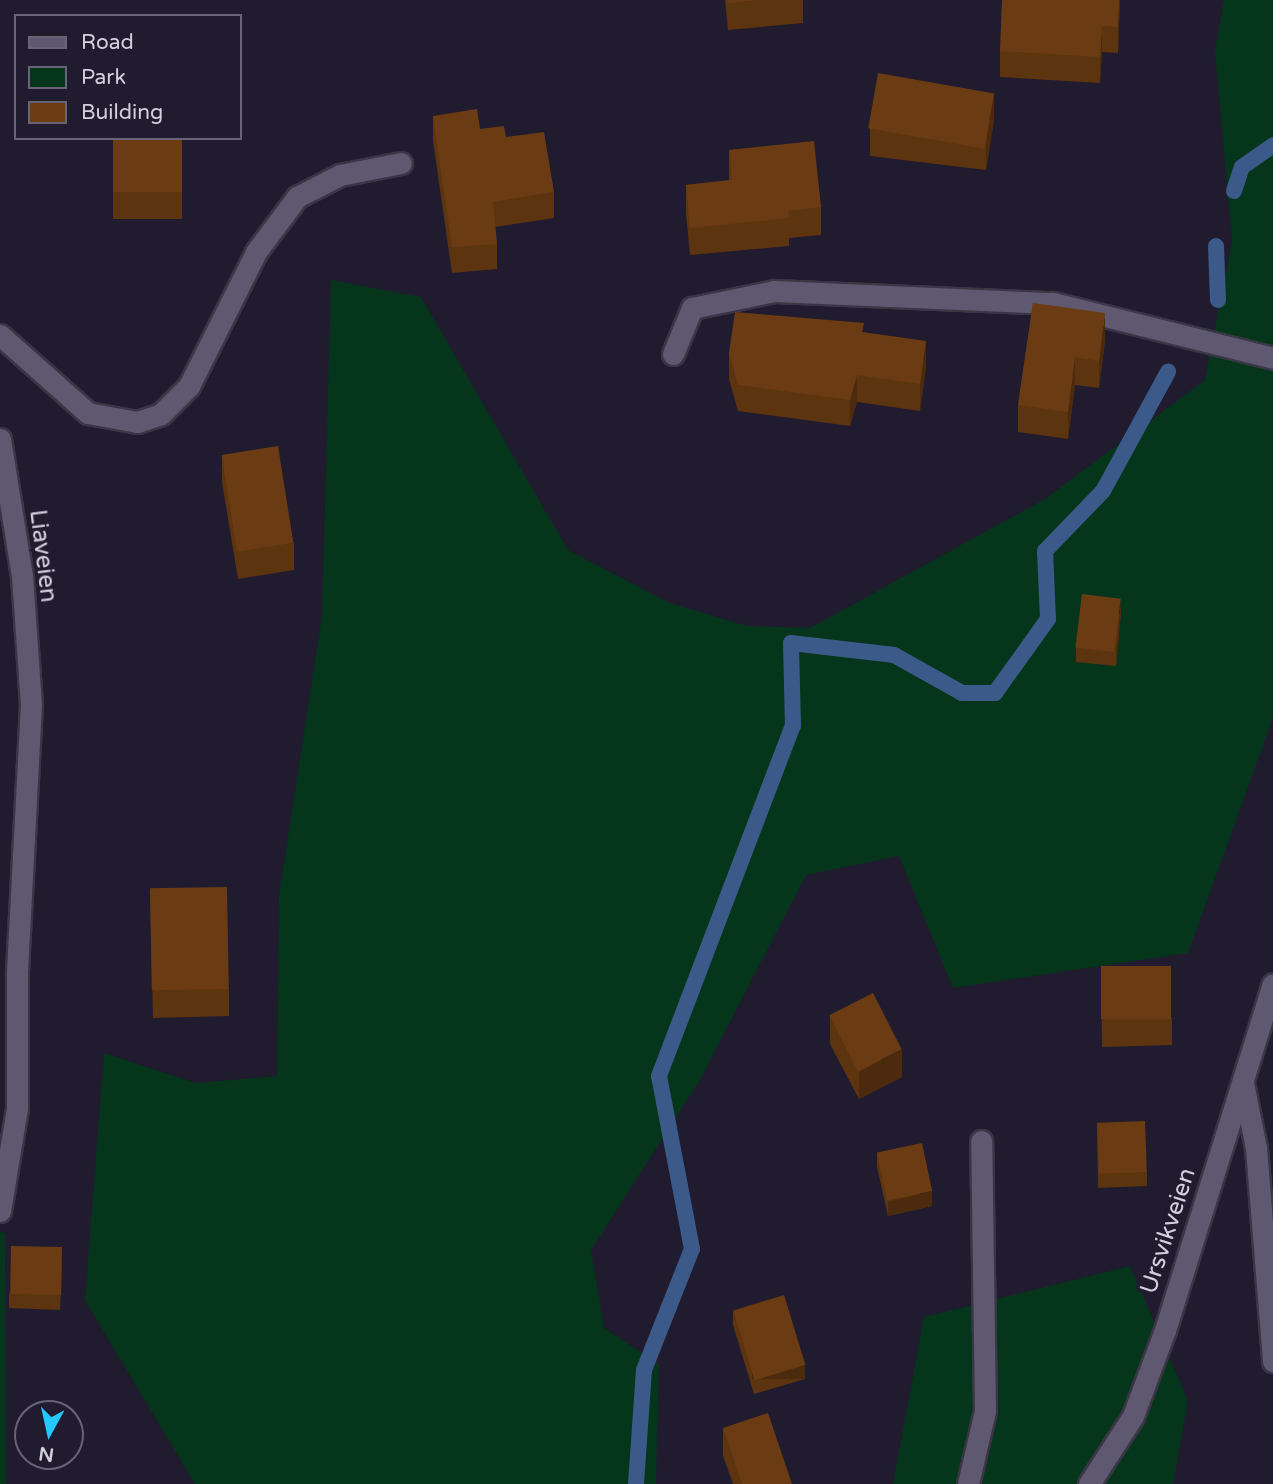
<!DOCTYPE html>
<style>
body{margin:0}
#map{position:relative;width:1273px;height:1484px;overflow:hidden;background:#201b2f;font-family:"Varela Round",sans-serif}
div>[style]{position:absolute}
.green>*{inset:0;background:#05351b}
.stream>*{height:16px;margin:-8px;padding:0 8px;transform-origin:8px;border-radius:8px;background:#3c5a89}
.roads{filter:drop-shadow(2px 0 #3a3646) drop-shadow(-2px 0 #3a3646) drop-shadow(0 2px #3a3646) drop-shadow(0 -2px #3a3646)}
.lane>*{height:21px;margin:-10.5px;padding:0 10.5px;transform-origin:10.5px;border-radius:10.5px;background:#5e5970}
.street>*{height:21px;margin:-10.5px;padding:0 10.5px;transform-origin:10.5px;border-radius:10.5px;background:#5e5970}
.wall>*{inset:0;background:#5c3410;transform-origin:0 0}
.shaded-wall>*{inset:0;background:#4b2a0d;transform-origin:0 0}
.building>*{inset:0;background:#6b3c13;transform-origin:0 0}
span{translate:-50% -50%;white-space:nowrap;text-align:center;line-height:1.15;-webkit-text-stroke:7px #201b2f;paint-order:stroke}
.street-label{font-size:24px;color:#d3d0de}
.legend{position:absolute;left:14px;top:14px;width:228px;height:126px;box-sizing:border-box;background:#201b2f;border:2px solid #686375;margin:0;padding:9px 12px;list-style:none;font-size:21px;color:#d3d0de}
.legend li{display:flex;align-items:center;gap:14px;height:35px}
.legend b{width:35px;border:2px solid #686375}
.north{position:absolute;left:14px;top:1400px;width:70px;height:70px;box-sizing:border-box;background:#201b2f;border:2px solid #686375;border-radius:50%;rotate:188deg;font-size:19px;font-weight:700;line-height:28px;text-align:center;color:#d3d0de}
.north::after{content:'';display:block;margin:auto;width:24px;height:32px;background:#24c9fe;clip-path:polygon(50% 0,100% 100%,50% 72%,0 100%)}
</style>
<div id="map">
<div class="green">
<div style="clip-path:polygon(1224px 0,1273px 0,1273px 718px,1188px 953px,953px 988px,899px 856px,806px 875px,701px 1078px,591px 1250px,604px 1328px,659px 1364px,656px 1484px,195px 1484px,85px 1300px,104px 1053px,196px 1083px,277px 1076px,279px 896px,322px 616px,331px 280px,421px 297px,568px 550px,670px 603px,747px 626px,810px 628px,1045px 499px,1205px 380px,1232px 241px,1215px 51px)"></div>
<div style="clip-path:polygon(0 1232px,5px 1233px,6px 1484px,0 1484px)"></div>
<div style="clip-path:polygon(1130px 1266px,1188px 1401px,1173px 1484px,893px 1484px,924px 1317px)"></div>
</div>
<div class="stream">
<div style="left:1234px;top:191px;width:25px;rotate:-72deg"></div>
<div style="left:1242px;top:167px;width:38px;rotate:-35deg"></div>
<div style="left:1216px;top:246px;width:54px;rotate:87.9deg"></div>
<div style="left:636px;top:1484px;width:114px;rotate:-86deg"></div>
<div style="left:644px;top:1370px;width:130px;rotate:-68.4deg"></div>
<div style="left:692px;top:1249px;width:176px;rotate:-100.8deg"></div>
<div style="left:659px;top:1076px;width:375px;rotate:-69.1deg"></div>
<div style="left:793px;top:726px;width:83px;rotate:-91.4deg"></div>
<div style="left:791px;top:643px;width:104px;rotate:6.6deg"></div>
<div style="left:894px;top:655px;width:78px;rotate:29.2deg"></div>
<div style="left:962px;top:693px;width:33px"></div>
<div style="left:995px;top:693px;width:91px;rotate:-54.4deg"></div>
<div style="left:1048px;top:619px;width:68px;rotate:-92.5deg"></div>
<div style="left:1045px;top:551px;width:83px;rotate:-46deg"></div>
<div style="left:1103px;top:491px;width:136px;rotate:-61.4deg"></div>
</div>
<div class="roads">
<div class="lane">
<div style="left:0;top:335px;width:118px;rotate:41.6deg"></div>
<div style="left:88px;top:413px;width:50px;rotate:10.4deg"></div>
<div style="left:137px;top:422px;width:25px;rotate:-18deg"></div>
<div style="left:161px;top:414px;width:40px;rotate:-45deg"></div>
<div style="left:189px;top:386px;width:150px;rotate:-63.4deg"></div>
<div style="left:256px;top:252px;width:69px;rotate:-53.3deg"></div>
<div style="left:297px;top:197px;width:48px;rotate:-27.1deg"></div>
<div style="left:340px;top:175px;width:62px;rotate:-11.1deg"></div>
<div style="left:673px;top:354px;width:50px;rotate:-67.6deg"></div>
<div style="left:692px;top:308px;width:84px;rotate:-11.7deg"></div>
<div style="left:774px;top:291px;width:279px;rotate:2.5deg"></div>
<div style="left:1053px;top:303px;width:227px;rotate:14deg"></div>
<div style="left:1243px;top:1083px;width:66px;rotate:78.7deg"></div>
<div style="left:1256px;top:1148px;width:214px;rotate:85.4deg"></div>
<div style="left:0;top:1211px;width:104px;rotate:-80.6deg"></div>
<div style="left:17px;top:1108px;width:134px;rotate:-90deg"></div>
<div style="left:968px;top:1484px;width:75px;rotate:-76.9deg"></div>
<div style="left:985px;top:1411px;width:270px;rotate:-90.8deg"></div>
</div>
<div class="street">
<div style="left:0;top:439px;width:139px;rotate:80.9deg"></div>
<div style="left:22px;top:576px;width:128px;rotate:86deg"></div>
<div style="left:31px;top:704px;width:270px;rotate:93deg"></div>
<div style="left:1089px;top:1484px;width:81px;rotate:-57.1deg"></div>
<div style="left:1133px;top:1416px;width:92px;rotate:-69.6deg"></div>
<div style="left:1165px;top:1330px;width:362px;rotate:-72.7deg"></div>
</div>
</div>
<div class="wall">
<div style="clip-path:polygon(725px 0,803px 0,803px 23px,728px 30px)"></div>
<div style="clip-path:polygon(1120px 0,1118px 53px,1102px 52px,1100px 83px,1000px 77px,1000px 51px)"></div>
<div style="clip-path:polygon(433px 116px,506px 137px,554px 192px,554px 218px,495px 227px,497px 244px,497px 269px,452px 273px,433px 141px)"></div>
<div style="clip-path:polygon(994px 120px,986px 170px,870px 156px,870px 128px)"></div>
<div style="left:113px;top:138px;width:69px;height:81px"></div>
<div style="clip-path:polygon(729px 150px,821px 207px,821px 235px,789px 238px,789px 246px,690px 255px,686px 213px,686px 185px,729px 180px)"></div>
<div style="clip-path:polygon(1033px 303px,1105px 341px,1099px 388px,1075px 385px,1068px 439px,1018px 432px,1018px 405px)"></div>
<div style="clip-path:polygon(864px 332px,926px 368px,920px 411px,857px 402px,850px 426px,738px 411px,729px 379px,729px 353px)"></div>
<div style="clip-path:polygon(222px 455px,294px 543px,294px 570px,238px 579px,222px 482px)"></div>
<div style="clip-path:polygon(1121px 613px,1116px 666px,1076px 662px,1076px 648px)"></div>
<div style="clip-path:polygon(150px 889px,229px 989px,229px 1016px,153px 1018px)"></div>
<div style="clip-path:polygon(1101px 966px,1172px 1018px,1172px 1045px,1102px 1047px)"></div>
<div style="clip-path:polygon(830px 1016px,902px 1077px,859px 1099px,830px 1044px)"></div>
<div style="clip-path:polygon(1097px 1123px,1147px 1172px,1147px 1186px,1098px 1188px)"></div>
<div style="clip-path:polygon(877px 1153px,932px 1206px,888px 1216px,877px 1167px)"></div>
<div style="clip-path:polygon(62px 1262px,60px 1310px,9px 1308px,9px 1294px)"></div>
<div style="clip-path:polygon(733px 1311px,805px 1379px,754px 1394px,733px 1325px)"></div>
<div style="clip-path:polygon(723px 1428px,792px 1484px,733px 1484px,723px 1456px)"></div>
</div>
<div class="shaded-wall">
<div style="clip-path:polygon(1119px 0,1120px 0,1118px 53px,1118px 27px)"></div>
<div style="clip-path:polygon(1102px 26px,1102px 52px,1100px 83px,1100px 57px)"></div>
<div style="clip-path:polygon(994px 93px,994px 120px,986px 170px,986px 143px)"></div>
<div style="clip-path:polygon(1105px 313px,1105px 341px,1099px 388px,1099px 361px)"></div>
<div style="clip-path:polygon(926px 341px,926px 368px,920px 411px,920px 384px)"></div>
<div style="clip-path:polygon(1075px 357px,1075px 385px,1068px 439px,1068px 412px)"></div>
<div style="clip-path:polygon(857px 375px,857px 402px,850px 426px,850px 400px)"></div>
<div style="clip-path:polygon(1121px 599px,1121px 613px,1116px 666px,1116px 651px)"></div>
<div style="clip-path:polygon(902px 1049px,902px 1077px,859px 1099px,859px 1072px)"></div>
<div style="clip-path:polygon(932px 1191px,932px 1206px,888px 1216px,888px 1202px)"></div>
<div style="left:805px;top:1365px;width:14px;height:53px;rotate:90deg"></div>
</div>
<div class="building">
<div style="clip-path:polygon(727px 0,757px 0,728px 3px)"></div>
<div style="clip-path:polygon(1002px 0,1119px 0,1118px 27px,1102px 26px,1100px 57px,1000px 51px)"></div>
<div style="left:878px;top:73px;width:118px;height:56px;rotate:10deg"></div>
<div style="clip-path:polygon(477px 109px,480px 129px,504px 126px,506px 137px,544px 132px,554px 192px,493px 202px,497px 244px,452px 247px,433px 116px)"></div>
<div style="left:113px;top:138px;width:69px;height:54px"></div>
<div style="clip-path:polygon(814px 141px,821px 207px,788px 211px,789px 218px,690px 228px,686px 185px,732px 180px,729px 150px)"></div>
<div style="clip-path:polygon(1033px 303px,1105px 313px,1099px 361px,1075px 357px,1068px 412px,1018px 405px)"></div>
<div style="clip-path:polygon(735px 312px,864px 323px,862px 332px,926px 341px,920px 384px,857px 375px,850px 400px,738px 385px,729px 353px)"></div>
<div style="left:278px;top:446px;width:98px;height:57px;rotate:81deg"></div>
<div style="left:1082px;top:594px;width:39px;height:54px;rotate:7deg"></div>
<div style="left:227px;top:887px;width:102px;height:77px;rotate:89deg"></div>
<div style="left:1101px;top:966px;width:70px;height:53px"></div>
<div style="left:873px;top:993px;width:63px;height:49px;rotate:63deg"></div>
<div style="left:1145px;top:1121px;width:51px;height:48px;rotate:88deg"></div>
<div style="left:922px;top:1143px;width:49px;height:46px;rotate:78deg"></div>
<div style="left:11px;top:1246px;width:51px;height:48px;rotate:1deg"></div>
<div style="left:784px;top:1295px;width:73px;height:53px;rotate:73deg"></div>
<div style="clip-path:polygon(768px 1413px,792px 1484px,742px 1484px,723px 1428px)"></div>
</div>
<div class="street-label">
<span style="left:43px;top:556px;rotate:83deg">Liaveien</span>
<span style="left:1168px;top:1231px;rotate:-72deg">Ursvikveien</span>
</div>
<ul class="legend">
<li><b style="height:9px;background:#5e5970"></b>Road</li>
<li><b style="height:19px;background:#05351b"></b>Park</li>
<li><b style="height:19px;background:#6b3c13"></b>Building</li>
</ul>
<div class="north">N</div>
</div>
